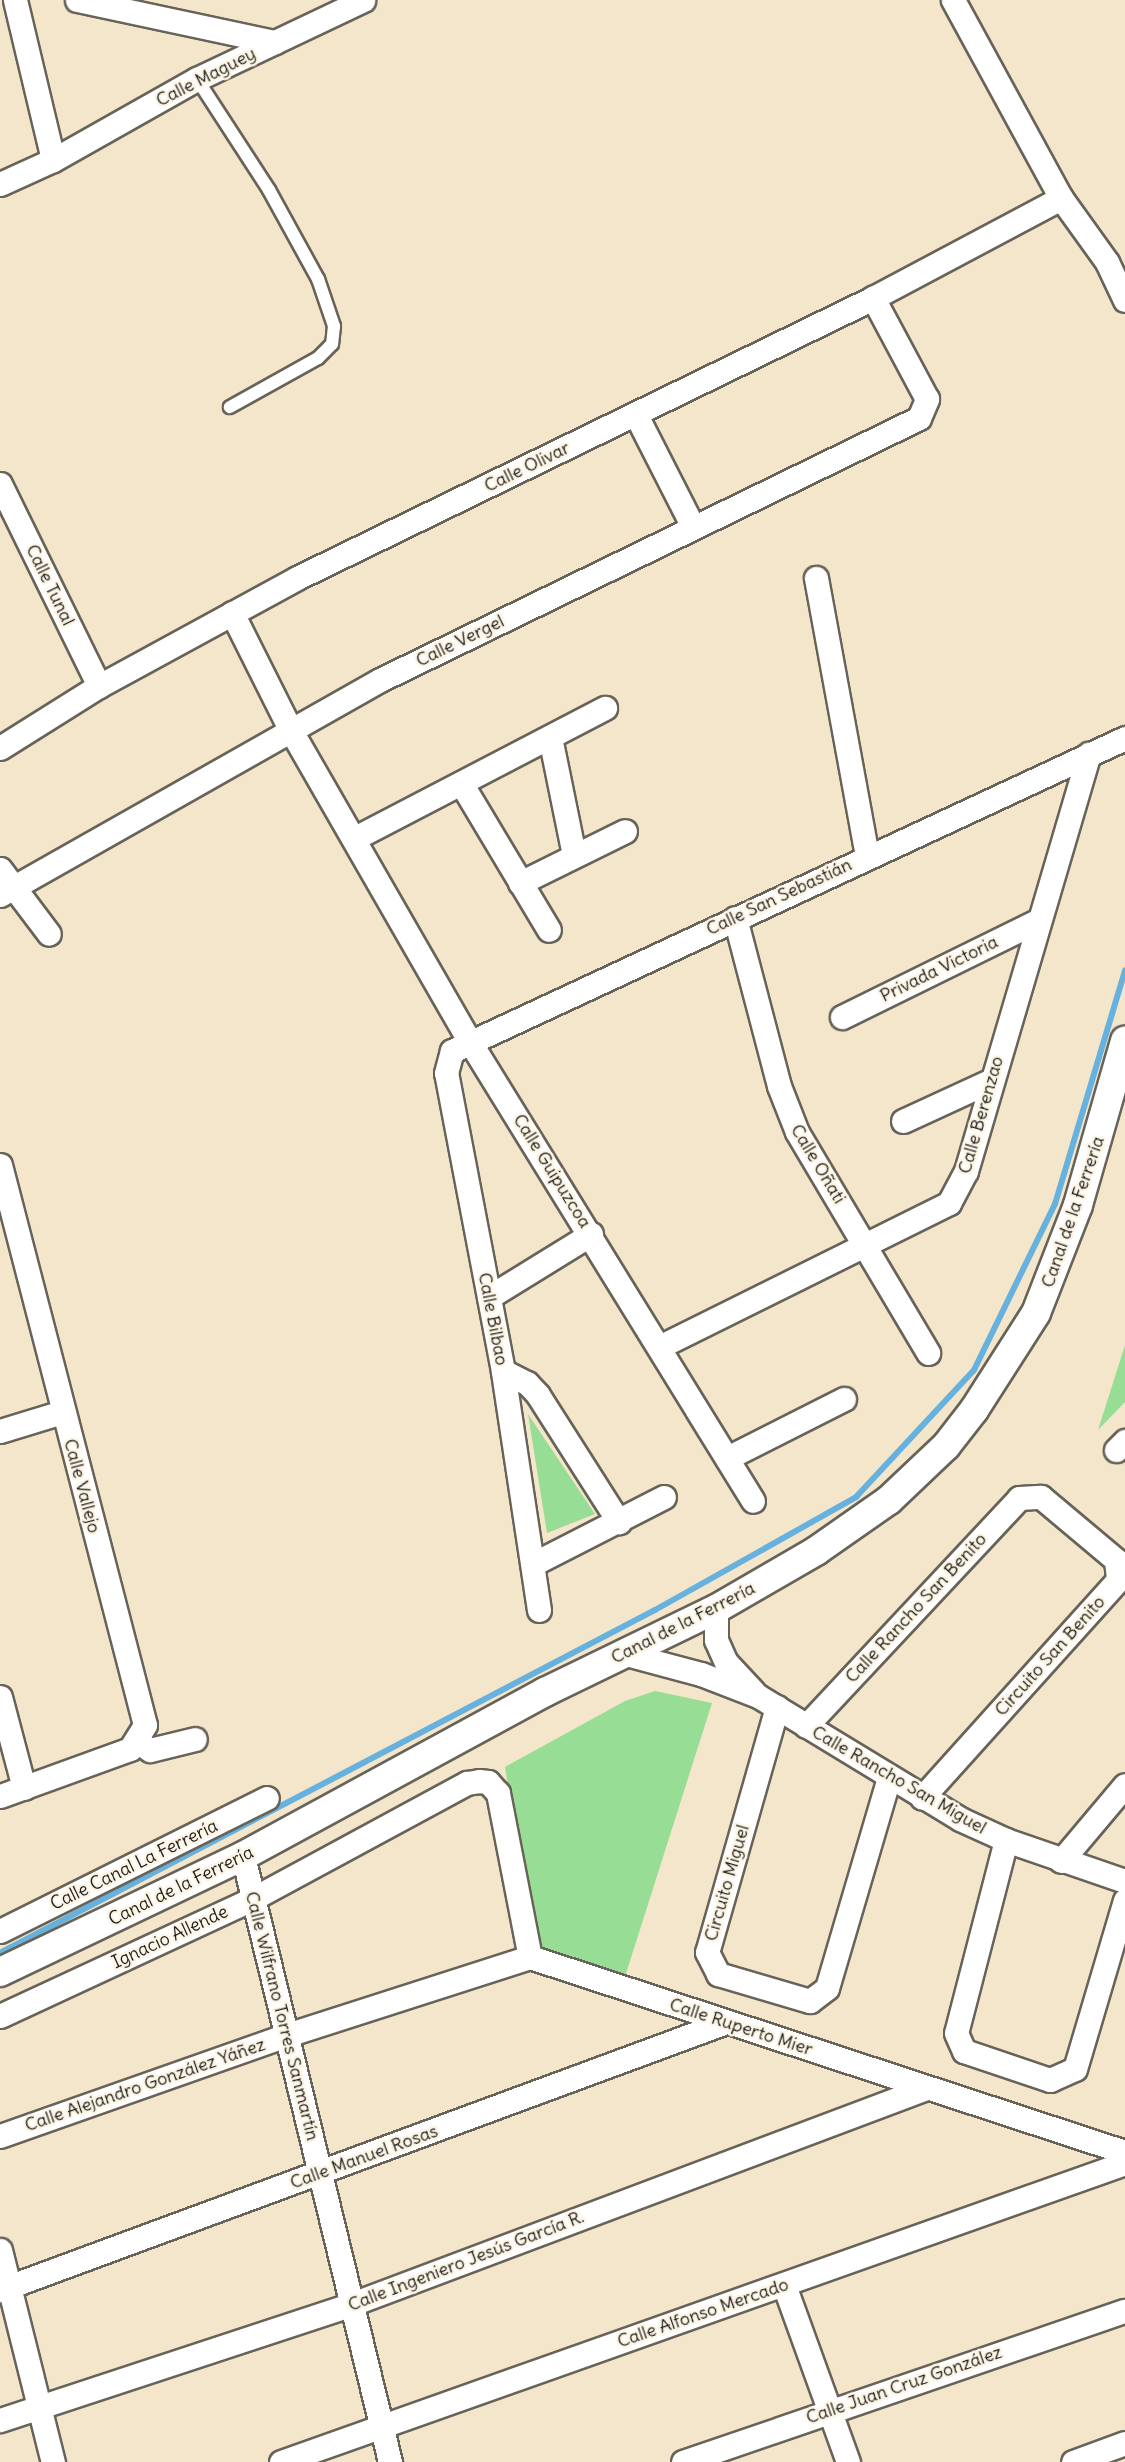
<!DOCTYPE html>
<meta charset="utf-8">
<style>
body{margin:0}
#map{position:relative;width:1125px;height:2462px;overflow:hidden;background:#f4e6ca;font-family:Delius,sans-serif}
div>[style]{position:absolute}
.green>*{inset:0;background:#98dd95}
.stream>*{height:6px;margin:-3px;padding:0 3px;transform-origin:3px;border-radius:3px;background:#67b1df}
.roads{filter:drop-shadow(2px 0 #686359) drop-shadow(-2px 0 #686359) drop-shadow(0 2px #686359) drop-shadow(0 -2px #686359)}
.service>*{height:12px;margin:-6px;padding:0 6px;transform-origin:6px;border-radius:6px;background:#fff}
.minor>*{height:23px;margin:-11.5px;padding:0 11.5px;transform-origin:11.5px;border-radius:11.5px;background:#fff}
.tertiary>*{height:28px;margin:-14px;padding:0 14px;transform-origin:14px;border-radius:14px;background:#fff}
span{translate:-50% -50%;white-space:nowrap;text-align:center;line-height:1.15;-webkit-text-stroke:5px #fcf5e5;paint-order:stroke}
.street-label{font-size:18px;color:#1c1c1c}
</style>
<div id="map">
<div class="green">
<div style="clip-path:polygon(1125px 1345px,1125px 1402px,1098px 1430px)"></div>
<div style="clip-path:polygon(528px 1414px,595px 1514px,547px 1533px)"></div>
<div style="clip-path:polygon(655px 1691px,712px 1703px,623px 1983px,535px 1955px,505px 1767px,625px 1701px)"></div>
</div>
<div class="stream">
<div style="left:0;top:1953px;width:739px;rotate:-27.64deg"></div>
<div style="left:655px;top:1610px;width:231px;rotate:-29.3deg"></div>
<div style="left:856px;top:1497px;width:173px;rotate:-47.1deg"></div>
<div style="left:974px;top:1370px;width:185px;rotate:-64deg"></div>
<div style="left:1055px;top:1204px;width:244px;rotate:-73.3deg"></div>
</div>
<div class="roads">
<div class="service">
<div style="left:197px;top:79px;width:132px;rotate:57deg"></div>
<div style="left:269px;top:190px;width:102px;rotate:61.2deg"></div>
<div style="left:318px;top:279px;width:50px;rotate:71.2deg"></div>
<div style="left:334px;top:326px;width:18px;rotate:96deg"></div>
<div style="left:332px;top:344px;width:20px;rotate:135deg"></div>
<div style="left:318px;top:358px;width:101px;rotate:150.9deg"></div>
</div>
<div class="minor">
<div style="left:15px;top:0;width:164px;rotate:76.6deg"></div>
<div style="left:77px;top:0;width:202px;rotate:12deg"></div>
<div style="left:953px;top:0;width:226px;rotate:61.4deg"></div>
<div style="left:1061px;top:198px;width:79px;rotate:54.3deg"></div>
<div style="left:1107px;top:262px;width:42px;rotate:64.7deg"></div>
<div style="left:0;top:184px;width:58px;rotate:-24.4deg"></div>
<div style="left:53px;top:160px;width:165px;rotate:-29.4deg"></div>
<div style="left:197px;top:79px;width:184px;rotate:-25.4deg"></div>
<div style="left:636px;top:415px;width:126px;rotate:63deg"></div>
<div style="left:0;top:484px;width:225px;rotate:63.9deg"></div>
<div style="left:816px;top:578px;width:284px;rotate:79.6deg"></div>
<div style="left:232px;top:613px;width:130px;rotate:63.4deg"></div>
<div style="left:290px;top:729px;width:361px;rotate:60.1deg"></div>
<div style="left:470px;top:1042px;width:539px;rotate:58.34deg"></div>
<div style="left:550px;top:737px;width:120px;rotate:78.5deg"></div>
<div style="left:0;top:748px;width:117px;rotate:-32.1deg"></div>
<div style="left:99px;top:686px;width:226px;rotate:-28.6deg"></div>
<div style="left:297px;top:578px;width:640px;rotate:-25.92deg"></div>
<div style="left:873px;top:298px;width:213px;rotate:-28deg"></div>
<div style="left:461px;top:783px;width:171px;rotate:59.1deg"></div>
<div style="left:355px;top:838px;width:282px;rotate:-27.5deg"></div>
<div style="left:0;top:869px;width:81px;rotate:53deg"></div>
<div style="left:520px;top:883px;width:117px;rotate:-26.3deg"></div>
<div style="left:0;top:895px;width:437px;rotate:-29.5deg"></div>
<div style="left:380px;top:680px;width:599px;rotate:-25.92deg"></div>
<div style="left:919px;top:418px;width:21px;rotate:-67deg"></div>
<div style="left:927px;top:399px;width:115px;rotate:-118.1deg"></div>
<div style="left:735px;top:918px;width:174px;rotate:75.3deg"></div>
<div style="left:779px;top:1086px;width:49px;rotate:68.6deg"></div>
<div style="left:797px;top:1132px;width:257px;rotate:59.3deg"></div>
<div style="left:842px;top:1017px;width:217px;rotate:-26.2deg"></div>
<div style="left:903px;top:1121px;width:98px;rotate:-24.7deg"></div>
<div style="left:0;top:1165px;width:578px;rotate:75.48deg"></div>
<div style="left:145px;top:1725px;width:28px;rotate:122deg"></div>
<div style="left:130px;top:1749px;width:138px;rotate:160.1deg"></div>
<div style="left:489px;top:1297px;width:120px;rotate:-31.7deg"></div>
<div style="left:659px;top:1347px;width:324px;rotate:-26.4deg"></div>
<div style="left:949px;top:1203px;width:36px;rotate:-62deg"></div>
<div style="left:966px;top:1171px;width:435px;rotate:-73.6deg"></div>
<div style="left:503px;top:1371px;width:27px;rotate:27deg"></div>
<div style="left:527px;top:1383px;width:16px;rotate:47deg"></div>
<div style="left:538px;top:1395px;width:151px;rotate:57.5deg"></div>
<div style="left:0;top:1431px;width:65px;rotate:-17deg"></div>
<div style="left:1116px;top:1450px;width:13px;rotate:-45deg"></div>
<div style="left:727px;top:1458px;width:131px;rotate:-26.8deg"></div>
<div style="left:533px;top:1564px;width:147px;rotate:-27.1deg"></div>
<div style="left:716px;top:1609px;width:31px;rotate:90deg"></div>
<div style="left:716px;top:1640px;width:24px;rotate:66deg"></div>
<div style="left:726px;top:1662px;width:40px;rotate:47deg"></div>
<div style="left:539px;top:1610px;width:242px;rotate:-98.6deg"></div>
<div style="left:503px;top:1371px;width:303px;rotate:-100.8deg"></div>
<div style="left:446px;top:1073px;width:23px;rotate:-75deg"></div>
<div style="left:452px;top:1051px;width:742px;rotate:-24.94deg"></div>
<div style="left:622px;top:1653px;width:82px;rotate:14.9deg"></div>
<div style="left:701px;top:1674px;width:61px;rotate:21.1deg"></div>
<div style="left:758px;top:1696px;width:237px;rotate:31.3deg"></div>
<div style="left:960px;top:1819px;width:51px;rotate:24.5deg"></div>
<div style="left:1006px;top:1840px;width:126px;rotate:19deg"></div>
<div style="left:0;top:1697px;width:94px;rotate:75.2deg"></div>
<div style="left:777px;top:1707px;width:255px;rotate:105.9deg"></div>
<div style="left:707px;top:1952px;width:25px;rotate:63deg"></div>
<div style="left:718px;top:1974px;width:96px;rotate:16.4deg"></div>
<div style="left:810px;top:2001px;width:21px;rotate:-37deg"></div>
<div style="left:827px;top:1988px;width:219px;rotate:-73.6deg"></div>
<div style="left:806px;top:1726px;width:312px;rotate:-46.9deg"></div>
<div style="left:1019px;top:1498px;width:22px;rotate:-3deg"></div>
<div style="left:1041px;top:1497px;width:98px;rotate:40deg"></div>
<div style="left:1116px;top:1560px;width:20px;rotate:84deg"></div>
<div style="left:1118px;top:1580px;width:293px;rotate:132deg"></div>
<div style="left:138px;top:1742px;width:14px;rotate:34deg"></div>
<div style="left:150px;top:1750px;width:46px;rotate:-13.7deg"></div>
<div style="left:1006px;top:1840px;width:199px;rotate:104.5deg"></div>
<div style="left:956px;top:2033px;width:20px;rotate:66deg"></div>
<div style="left:964px;top:2051px;width:91px;rotate:18.6deg"></div>
<div style="left:1050px;top:2080px;width:27px;rotate:-24deg"></div>
<div style="left:1075px;top:2069px;width:176px;rotate:-73.5deg"></div>
<div style="left:243px;top:1856px;width:624px;rotate:76.36deg"></div>
<div style="left:1061px;top:1861px;width:99px;rotate:-49.9deg"></div>
<div style="left:0;top:1931px;width:298px;rotate:-26.5deg"></div>
<div style="left:0;top:2016px;width:280px;rotate:-24.9deg"></div>
<div style="left:254px;top:1898px;width:242px;rotate:-28.4deg"></div>
<div style="left:467px;top:1783px;width:12px;rotate:-9deg"></div>
<div style="left:479px;top:1781px;width:9px;rotate:6deg"></div>
<div style="left:488px;top:1782px;width:15px;rotate:48deg"></div>
<div style="left:498px;top:1793px;width:167px;rotate:79deg"></div>
<div style="left:530px;top:1957px;width:626px;rotate:18.15deg"></div>
<div style="left:0;top:2136px;width:304px;rotate:-19.4deg"></div>
<div style="left:287px;top:2035px;width:255px;rotate:-17.8deg"></div>
<div style="left:0;top:2250px;width:219px;rotate:76deg"></div>
<div style="left:784px;top:2285px;width:188px;rotate:70.1deg"></div>
<div style="left:0;top:2290px;width:774px;rotate:-20.26deg"></div>
<div style="left:0;top:2420px;width:371px;rotate:-18.2deg"></div>
<div style="left:352px;top:2304px;width:613px;rotate:-20.62deg"></div>
<div style="left:281px;top:2462px;width:895px;rotate:-19.51deg"></div>
<div style="left:683px;top:2462px;width:467px;rotate:-18.9deg"></div>
<div style="left:1073px;top:2462px;width:55px;rotate:-20.1deg"></div>
</div>
<div class="tertiary">
<div style="left:0;top:1972px;width:269px;rotate:-25.5deg"></div>
<div style="left:243px;top:1856px;width:344px;rotate:-28.5deg"></div>
<div style="left:545px;top:1692px;width:190px;rotate:-25.9deg"></div>
<div style="left:716px;top:1609px;width:116px;rotate:-30.1deg"></div>
<div style="left:816px;top:1551px;width:89px;rotate:-34.9deg"></div>
<div style="left:889px;top:1500px;width:79px;rotate:-43.5deg"></div>
<div style="left:946px;top:1446px;width:46px;rotate:-52.1deg"></div>
<div style="left:974px;top:1410px;width:115px;rotate:-57.4deg"></div>
<div style="left:1036px;top:1313px;width:116px;rotate:-68.7deg"></div>
<div style="left:1078px;top:1205px;width:171px;rotate:-74deg"></div>
</div>
</div>
<div class="street-label">
<span style="left:206px;top:77px;rotate:-27deg">Calle Maguey</span>
<span style="left:527px;top:467px;rotate:-26deg">Calle Olivar</span>
<span style="left:50px;top:585px;rotate:64deg">Calle Tunal</span>
<span style="left:460px;top:641px;rotate:-26deg">Calle Vergel</span>
<span style="left:779px;top:897px;rotate:-25deg">Calle San Sebastián</span>
<span style="left:939px;top:969px;rotate:-26deg">Privada Victoria</span>
<span style="left:981px;top:1115px;rotate:-74deg">Calle Berenzao</span>
<span style="left:818px;top:1164px;rotate:59deg">Calle Oñati</span>
<span style="left:552px;top:1171px;rotate:58deg">Calle Guipuzcoa</span>
<span style="left:1073px;top:1212px;rotate:-71deg">Canal de la Ferrería</span>
<span style="left:493px;top:1319px;rotate:79deg">Calle Bilbao</span>
<span style="left:82px;top:1486px;rotate:75deg">Calle Vallejo</span>
<span style="left:916px;top:1608px;rotate:-47deg">Calle Rancho San Benito</span>
<span style="left:683px;top:1623px;rotate:-27deg">Canal de la Ferrería</span>
<span style="left:1050px;top:1656px;rotate:-48deg">Circuito San Benito</span>
<span style="left:899px;top:1780px;rotate:30deg">Calle Rancho San Miguel</span>
<span style="left:134px;top:1865px;rotate:-26deg">Calle Canal La Ferrería</span>
<span style="left:727px;top:1883px;rotate:-74deg">Circuito Miguel</span>
<span style="left:181px;top:1886px;rotate:-26deg">Canal de la Ferrería</span>
<span style="left:170px;top:1937px;rotate:-25deg">Ignacio Allende</span>
<span style="left:282px;top:2016px;rotate:76deg">Calle Wilfrano Torres Sanmartín</span>
<span style="left:741px;top:2027px;rotate:18deg">Calle Ruperto Mier</span>
<span style="left:145px;top:2085px;rotate:-19deg">Calle Alejandro González Yáñez</span>
<span style="left:364px;top:2157px;rotate:-20deg">Calle Manuel Rosas</span>
<span style="left:466px;top:2261px;rotate:-21deg">Calle Ingeniero Jesús García R.</span>
<span style="left:703px;top:2313px;rotate:-19deg">Calle Alfonso Mercado</span>
<span style="left:904px;top:2385px;rotate:-19deg">Calle Juan Cruz González</span>
</div>
</div>
